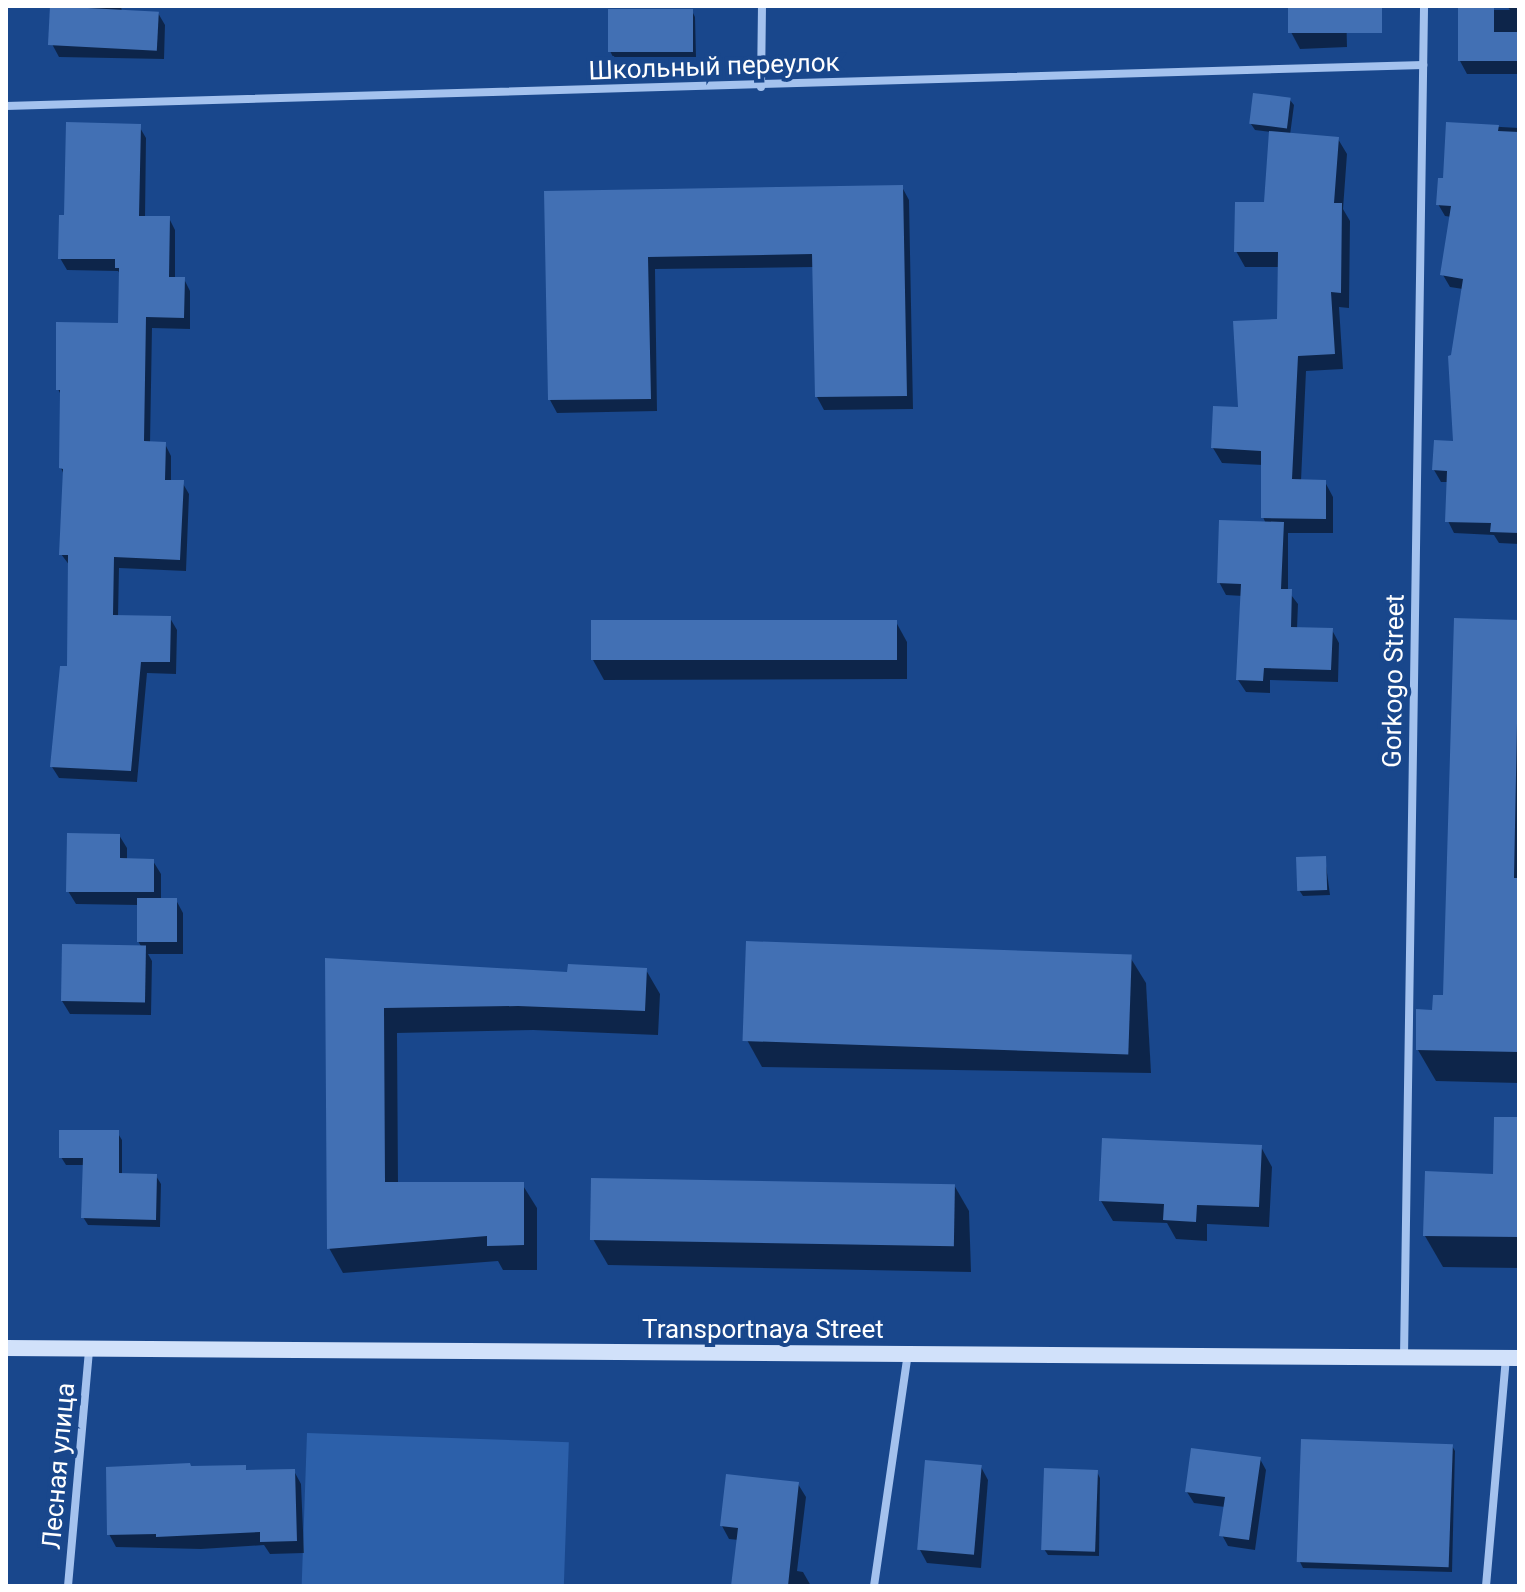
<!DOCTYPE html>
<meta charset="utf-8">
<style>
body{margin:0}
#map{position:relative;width:1525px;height:1592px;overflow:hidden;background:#19478c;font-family:Roboto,sans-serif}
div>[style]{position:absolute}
.green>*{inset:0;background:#2c60aa;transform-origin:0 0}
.shadow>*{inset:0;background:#0007}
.building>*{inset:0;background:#4270b4;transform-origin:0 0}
.street>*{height:8px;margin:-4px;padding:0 4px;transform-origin:4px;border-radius:4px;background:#a4c2ee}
.secondary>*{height:16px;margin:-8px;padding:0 8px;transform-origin:8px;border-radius:8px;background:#d1e1fa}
span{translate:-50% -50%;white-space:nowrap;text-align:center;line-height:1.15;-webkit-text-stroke:8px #19478c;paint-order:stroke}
.street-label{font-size:26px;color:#fff}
.frame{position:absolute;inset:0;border:8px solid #fff;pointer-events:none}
</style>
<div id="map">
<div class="green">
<div style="left:307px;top:1433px;width:262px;height:153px;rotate:2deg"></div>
</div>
<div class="shadow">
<div style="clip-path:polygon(52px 6px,121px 6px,122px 12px,158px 13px,165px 25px,164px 59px,59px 57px,52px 44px)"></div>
<div style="clip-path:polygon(1291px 6px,1346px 6px,1347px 47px,1300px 49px,1291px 32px)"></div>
<div style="clip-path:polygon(1507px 6px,1519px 6px,1519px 74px,1467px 74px,1460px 61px,1460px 10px,1510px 10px)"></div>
<div style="clip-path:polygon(692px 11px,695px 17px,696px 57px,613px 57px,610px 51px)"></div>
<div style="clip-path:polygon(1290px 100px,1294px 105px,1290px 135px,1338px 139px,1347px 154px,1343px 209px,1350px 221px,1349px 308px,1339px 307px,1343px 369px,1306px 371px,1301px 481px,1325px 482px,1333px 497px,1333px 533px,1288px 533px,1288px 591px,1298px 604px,1297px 629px,1332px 630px,1339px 643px,1338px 682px,1270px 680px,1270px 693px,1246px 692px,1238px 680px,1243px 596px,1226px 595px,1219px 582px,1266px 524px,1263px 517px,1263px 465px,1222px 463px,1213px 448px,1240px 409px,1279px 321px,1280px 267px,1245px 267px,1236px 251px,1265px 204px,1271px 132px,1255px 130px,1251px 124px)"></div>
<div style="clip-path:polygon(1448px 124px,1519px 128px,1519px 544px,1499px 543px,1494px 535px,1454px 533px,1448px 521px,1449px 482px,1441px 482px,1434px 470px,1455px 443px,1453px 357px,1463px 289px,1450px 287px,1443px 275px,1452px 217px,1445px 216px,1438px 204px,1445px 181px)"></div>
<div style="clip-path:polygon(139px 126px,146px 138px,145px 218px,169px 218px,175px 230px,175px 279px,184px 279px,190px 291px,190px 329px,152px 328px,150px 444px,165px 444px,171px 456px,171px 482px,182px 482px,189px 494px,186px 571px,119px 568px,118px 617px,170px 618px,177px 630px,176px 674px,147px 673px,137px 782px,59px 778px,52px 767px,68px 668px,70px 566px,61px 554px,64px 475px,61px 468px,62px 397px,58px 389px,120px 325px,121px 275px,118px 271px,67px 270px,60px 258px,66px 217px)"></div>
<div style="clip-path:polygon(902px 187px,909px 200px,913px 409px,824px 410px,817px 397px,814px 267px,655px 269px,657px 411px,557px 413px,550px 400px,546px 193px)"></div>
<div style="clip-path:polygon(1456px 620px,1519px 622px,1519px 1083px,1436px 1081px,1418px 1050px,1445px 997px)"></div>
<div style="clip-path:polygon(896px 622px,907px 642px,907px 679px,604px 680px,593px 660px)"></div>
<div style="clip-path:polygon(119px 835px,127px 848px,127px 860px,153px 861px,161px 874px,161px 900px,176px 900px,183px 913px,183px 954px,148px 954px,152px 961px,151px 1015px,70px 1014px,62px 1001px,142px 948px,138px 941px,138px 905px,76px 904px,68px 891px)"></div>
<div style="clip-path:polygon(1325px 858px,1330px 895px,1303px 896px,1299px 890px)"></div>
<div style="clip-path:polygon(1130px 957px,1146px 983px,1151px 1073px,762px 1067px,747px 1040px)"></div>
<div style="clip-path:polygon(327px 960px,569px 974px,646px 970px,660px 994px,658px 1035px,533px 1030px,397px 1033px,398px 1184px,522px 1184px,537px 1208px,537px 1270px,503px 1270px,498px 1261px,343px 1273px,329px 1248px)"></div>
<div style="clip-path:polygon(117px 1132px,122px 1140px,122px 1175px,156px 1176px,161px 1184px,160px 1227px,88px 1225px,83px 1217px,85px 1165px,66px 1165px,61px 1157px)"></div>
<div style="clip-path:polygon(1261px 1147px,1272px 1167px,1269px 1227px,1207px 1224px,1207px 1241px,1176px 1239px,1167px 1223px,1113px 1221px,1101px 1201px)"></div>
<div style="clip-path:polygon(1519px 1152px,1519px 1268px,1443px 1267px,1425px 1236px)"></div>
<div style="clip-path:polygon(954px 1185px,969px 1211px,971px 1272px,608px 1265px,593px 1239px)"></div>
<div style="clip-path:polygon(1452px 1446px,1455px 1451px,1452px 1572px,1303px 1568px,1300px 1562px)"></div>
<div style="clip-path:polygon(1260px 1459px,1266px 1470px,1255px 1550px,1228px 1546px,1222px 1535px,1225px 1507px,1194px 1503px,1187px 1492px)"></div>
<div style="clip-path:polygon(244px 1467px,248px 1472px,294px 1471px,301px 1484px,304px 1553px,270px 1554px,264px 1545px,201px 1549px,116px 1547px,109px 1534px,191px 1468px)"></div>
<div style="clip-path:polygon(981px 1467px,988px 1480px,981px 1568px,927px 1563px,920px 1550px)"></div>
<div style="clip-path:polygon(1097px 1472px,1100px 1478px,1099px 1556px,1048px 1555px,1044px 1549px)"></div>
<div style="clip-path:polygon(798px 1484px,806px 1497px,797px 1571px,803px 1572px,811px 1586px,733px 1586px,739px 1540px,729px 1539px,722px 1526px)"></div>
</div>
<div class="building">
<div style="left:50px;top:6px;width:109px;height:39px;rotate:3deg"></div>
<div style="left:1288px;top:6px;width:94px;height:27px"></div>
<div style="clip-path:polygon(1458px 8px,1494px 8px,1494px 32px,1519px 32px,1519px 61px,1458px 61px)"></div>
<div style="left:608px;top:9px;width:85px;height:43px"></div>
<div style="left:1253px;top:93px;width:38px;height:31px;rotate:7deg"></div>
<div style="clip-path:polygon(66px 122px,141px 124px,139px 216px,170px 216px,169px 277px,185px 277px,184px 318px,146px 317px,144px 441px,166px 442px,165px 480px,184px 480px,180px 560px,114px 557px,113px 615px,171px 616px,170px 662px,141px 662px,131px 771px,50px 767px,60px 666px,67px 666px,68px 555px,59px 555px,63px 469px,59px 468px,60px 390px,56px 390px,56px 322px,118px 323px,119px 268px,115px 268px,115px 259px,58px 259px,59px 215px,64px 215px)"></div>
<div style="clip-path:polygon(1446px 122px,1499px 125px,1498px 131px,1519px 132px,1519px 533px,1490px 532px,1491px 523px,1445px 522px,1447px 471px,1432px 470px,1434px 440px,1453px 441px,1448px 356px,1451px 355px,1463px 279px,1440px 275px,1451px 206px,1436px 205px,1438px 178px,1443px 178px)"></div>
<div style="clip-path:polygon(1269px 131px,1339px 137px,1334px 203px,1342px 203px,1341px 293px,1331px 292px,1335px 354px,1298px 356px,1292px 479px,1326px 480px,1326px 519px,1261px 518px,1261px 451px,1211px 448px,1213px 406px,1238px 407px,1233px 321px,1277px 319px,1278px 252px,1234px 252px,1235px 202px,1264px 202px)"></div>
<div style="clip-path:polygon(903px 185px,907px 396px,815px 397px,812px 254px,648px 257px,651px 399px,548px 400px,544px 191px)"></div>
<div style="clip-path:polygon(1219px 520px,1284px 522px,1281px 589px,1292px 589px,1291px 627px,1333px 628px,1331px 670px,1264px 668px,1263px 681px,1236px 680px,1241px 584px,1217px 583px)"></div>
<div style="clip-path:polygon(1454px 618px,1519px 620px,1514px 878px,1519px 878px,1519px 1052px,1416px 1050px,1416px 1009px,1432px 1010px,1433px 995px,1443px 995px)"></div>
<div style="left:591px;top:620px;width:306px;height:40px"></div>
<div style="clip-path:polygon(67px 833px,120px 834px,120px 858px,154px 859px,154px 892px,66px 892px)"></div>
<div style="left:1326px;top:856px;width:34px;height:30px;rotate:88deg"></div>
<div style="left:137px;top:898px;width:40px;height:44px"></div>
<div style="left:746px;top:941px;width:386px;height:100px;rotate:2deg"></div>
<div style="left:62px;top:944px;width:84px;height:57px;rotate:1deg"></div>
<div style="clip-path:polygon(325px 958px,567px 972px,568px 964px,647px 968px,645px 1011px,518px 1006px,384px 1008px,385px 1182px,524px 1182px,524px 1245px,487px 1246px,487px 1236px,327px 1249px)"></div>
<div style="clip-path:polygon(1494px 1117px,1519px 1117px,1519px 1237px,1423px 1236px,1425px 1171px,1493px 1174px)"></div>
<div style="clip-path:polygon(59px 1130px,119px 1130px,119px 1173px,157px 1174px,156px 1220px,81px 1218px,83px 1158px,59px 1158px)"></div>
<div style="clip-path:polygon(1102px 1138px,1262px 1145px,1259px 1207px,1197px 1205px,1196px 1222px,1163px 1220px,1164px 1204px,1099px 1201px)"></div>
<div style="left:591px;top:1178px;width:364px;height:62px;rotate:1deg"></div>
<div style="left:1301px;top:1439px;width:152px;height:123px;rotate:2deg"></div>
<div style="clip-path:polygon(1191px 1448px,1261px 1457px,1249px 1540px,1219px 1536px,1225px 1497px,1185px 1492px)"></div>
<div style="left:925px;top:1460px;width:57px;height:90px;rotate:5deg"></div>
<div style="clip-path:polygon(190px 1463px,191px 1466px,246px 1465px,246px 1470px,295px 1469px,297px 1541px,260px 1542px,260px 1532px,156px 1537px,156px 1534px,107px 1535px,106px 1467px)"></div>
<div style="left:1044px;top:1468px;width:54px;height:82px;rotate:2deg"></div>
<div style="clip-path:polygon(726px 1474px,799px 1482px,788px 1586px,731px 1586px,738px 1528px,720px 1526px)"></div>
</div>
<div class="street">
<div style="left:761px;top:87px;width:81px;rotate:-89.3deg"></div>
<div style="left:6px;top:106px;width:1418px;rotate:-1.66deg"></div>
<div style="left:1404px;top:1357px;width:1351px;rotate:-89.15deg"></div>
<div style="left:68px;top:1586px;width:237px;rotate:-84.9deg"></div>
<div style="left:874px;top:1586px;width:234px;rotate:-81.7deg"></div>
<div style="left:1486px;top:1586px;width:229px;rotate:-85deg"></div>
</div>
<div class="secondary">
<div style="left:6px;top:1348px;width:1513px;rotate:0.38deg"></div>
</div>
<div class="street-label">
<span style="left:714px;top:67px;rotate:-2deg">Школьный переулок</span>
<span style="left:1394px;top:681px;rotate:-89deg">Gorkogo Street</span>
<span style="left:763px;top:1330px">Transportnaya Street</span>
<span style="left:59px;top:1466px;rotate:-85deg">Лесная улица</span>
</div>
<div class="frame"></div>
</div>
